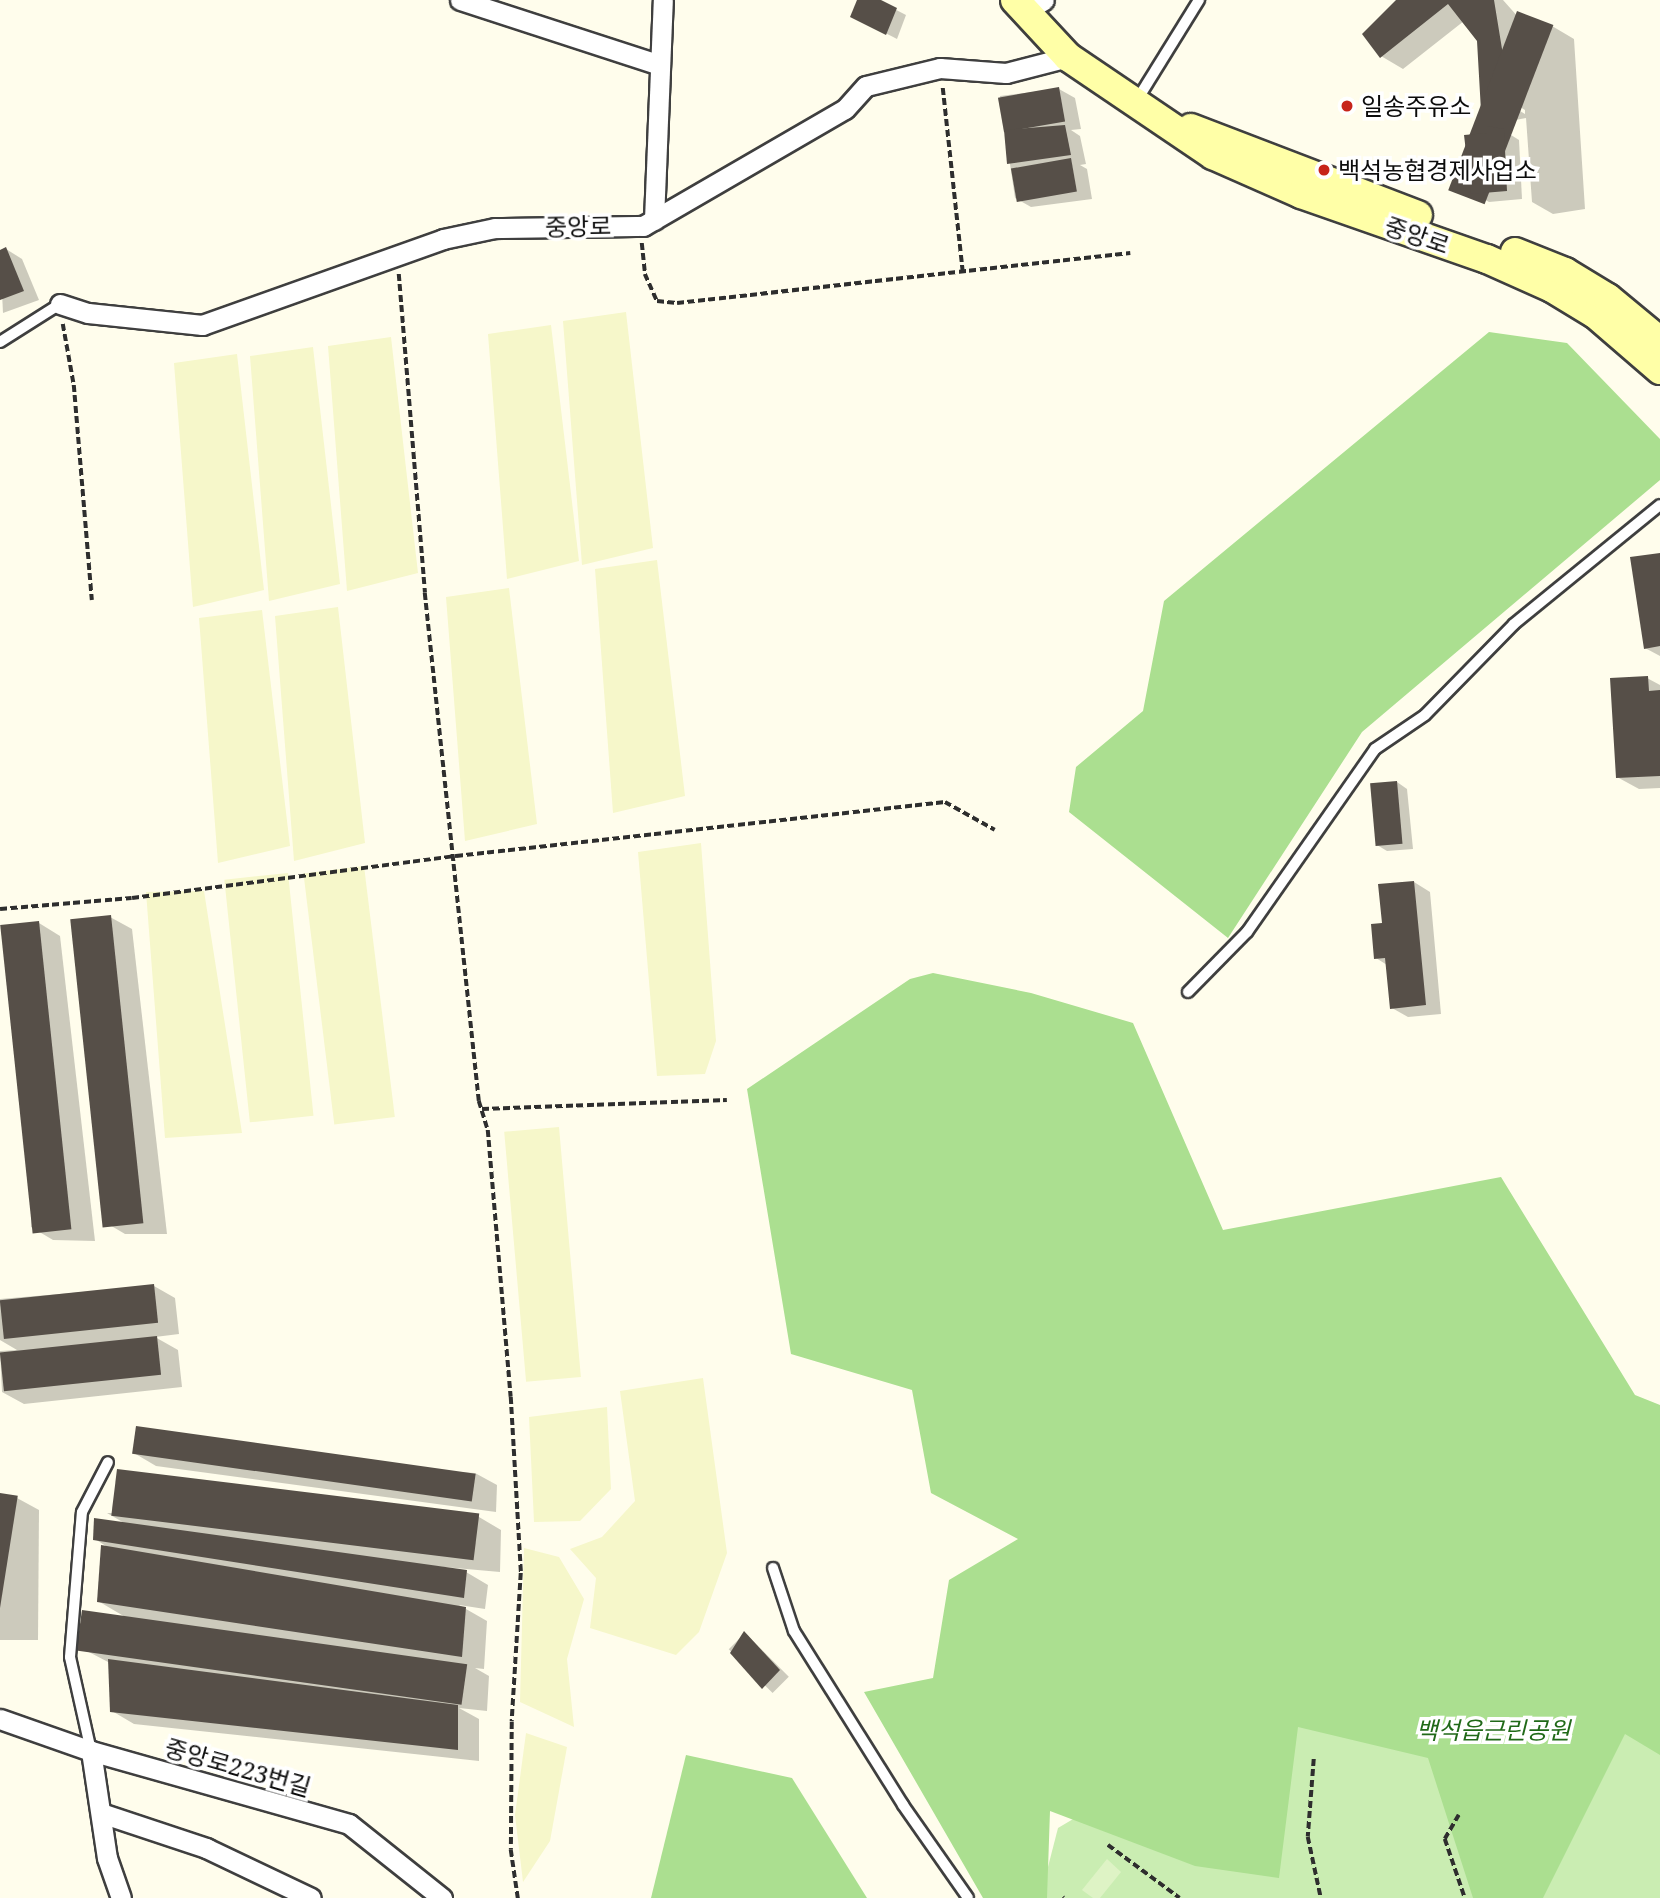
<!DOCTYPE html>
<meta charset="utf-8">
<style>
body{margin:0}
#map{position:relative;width:1660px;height:1898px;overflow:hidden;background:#fffdec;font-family:"Noto Serif","Noto Sans KR",serif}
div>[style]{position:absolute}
.farmland>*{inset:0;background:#f6f7ca;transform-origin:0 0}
.green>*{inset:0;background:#caedb2}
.forest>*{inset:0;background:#abdf90}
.pitch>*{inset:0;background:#def3c5}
.shadow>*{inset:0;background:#0003;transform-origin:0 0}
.building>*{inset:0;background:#564f48;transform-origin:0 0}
.path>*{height:3.5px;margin-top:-1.75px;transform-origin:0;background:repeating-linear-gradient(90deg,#2e2e2e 0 7px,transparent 0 10.5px)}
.roads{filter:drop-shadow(2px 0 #3f3f3f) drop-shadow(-2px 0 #3f3f3f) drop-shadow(0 2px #3f3f3f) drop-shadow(0 -2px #3f3f3f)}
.lane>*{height:10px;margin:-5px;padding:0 5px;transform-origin:5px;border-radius:5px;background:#fff}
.street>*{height:19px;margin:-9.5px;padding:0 9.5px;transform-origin:9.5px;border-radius:9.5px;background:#fff}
.secondary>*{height:28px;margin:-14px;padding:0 14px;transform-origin:14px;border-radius:14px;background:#ffffa7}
.dots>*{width:19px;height:19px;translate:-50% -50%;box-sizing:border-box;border:4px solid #fff;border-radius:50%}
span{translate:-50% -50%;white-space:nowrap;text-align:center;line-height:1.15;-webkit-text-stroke:7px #fff;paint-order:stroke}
.poi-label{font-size:24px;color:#0c0c0c}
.left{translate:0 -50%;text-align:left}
.street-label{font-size:24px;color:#0c0c0c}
.park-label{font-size:24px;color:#206918;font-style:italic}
</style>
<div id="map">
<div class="farmland">
<div style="clip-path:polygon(626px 312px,653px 548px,582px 565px,563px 321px)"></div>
<div style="clip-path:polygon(551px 325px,579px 561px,507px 579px,488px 334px)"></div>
<div style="clip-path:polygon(391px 337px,418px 573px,347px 591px,328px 346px)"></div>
<div style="clip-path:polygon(313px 347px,340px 584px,269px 601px,250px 356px)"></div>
<div style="clip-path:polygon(237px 354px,264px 590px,193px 607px,174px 363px)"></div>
<div style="clip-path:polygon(657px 560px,685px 796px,613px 813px,595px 569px)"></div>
<div style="clip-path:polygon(509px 588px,537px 824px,465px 841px,446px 597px)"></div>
<div style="clip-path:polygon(338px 607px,365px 843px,294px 861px,275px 616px)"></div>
<div style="clip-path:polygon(262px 610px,290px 846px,218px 863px,199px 618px)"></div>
<div style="clip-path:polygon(701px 843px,716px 1041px,705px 1074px,657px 1076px,638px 852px)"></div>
<div style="left:364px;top:866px;width:253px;height:61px;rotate:83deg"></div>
<div style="left:288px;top:873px;width:244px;height:64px;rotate:84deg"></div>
<div style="clip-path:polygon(204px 891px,242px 1133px,165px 1138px,146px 892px)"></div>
<div style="left:559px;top:1127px;width:251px;height:55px;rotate:85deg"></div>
<div style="clip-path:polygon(703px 1378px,727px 1553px,699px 1632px,676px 1655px,590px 1628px,596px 1578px,570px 1549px,602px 1537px,635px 1501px,620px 1391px)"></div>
<div style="clip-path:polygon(607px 1407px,611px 1489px,580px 1521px,534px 1522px,529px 1417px)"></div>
<div style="clip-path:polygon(524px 1548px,559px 1557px,584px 1599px,567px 1659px,574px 1727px,520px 1702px)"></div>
<div style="clip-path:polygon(526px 1733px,567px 1747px,550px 1841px,523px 1882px,515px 1815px)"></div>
</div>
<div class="green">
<div style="clip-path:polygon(1660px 1529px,1660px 1898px,1040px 1898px,1058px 1828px,1112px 1796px)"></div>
</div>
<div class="forest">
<div style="clip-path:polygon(1489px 332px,1567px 343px,1660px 439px,1660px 480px,1362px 732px,1228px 938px,1069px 812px,1076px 767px,1143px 711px,1164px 601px)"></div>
<div style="clip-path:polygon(933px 973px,1031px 993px,1133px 1023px,1223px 1230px,1501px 1177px,1635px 1395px,1660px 1405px,1660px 1755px,1625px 1734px,1543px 1898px,1473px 1898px,1428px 1758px,1298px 1727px,1279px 1878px,1195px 1866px,1050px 1811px,1047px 1898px,983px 1898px,864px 1692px,933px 1678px,949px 1580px,1018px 1539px,931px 1493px,912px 1390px,791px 1354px,747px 1089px,910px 979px)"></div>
<div style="clip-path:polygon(686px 1755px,792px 1778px,867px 1898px,651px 1898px)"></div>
</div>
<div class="pitch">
<div style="clip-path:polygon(1107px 1859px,1121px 1872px,1100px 1898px,1093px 1898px,1082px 1890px)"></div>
</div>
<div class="shadow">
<div style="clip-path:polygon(859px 0,877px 0,906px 15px,897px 39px,860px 20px)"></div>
<div style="clip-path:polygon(evenodd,1399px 0,1503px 0,1519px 18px,1552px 26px,1574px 39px,1585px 209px,1553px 214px,1532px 202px,1526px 118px,1505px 122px,1483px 110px,1479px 40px,1464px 21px,1403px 69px,1381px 56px,1399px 0,1505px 98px,1525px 110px,1525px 114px,1503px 101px,1505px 98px)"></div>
<div style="clip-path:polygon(1059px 89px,1075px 98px,1081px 129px,1071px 130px,1080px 136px,1086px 164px,1080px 165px,1087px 169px,1092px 199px,1031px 207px,1015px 198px,1000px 96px)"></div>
<div style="clip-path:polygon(1503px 130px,1519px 140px,1522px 199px,1489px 202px,1473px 193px,1489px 134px)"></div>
<div style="clip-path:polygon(6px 249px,22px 259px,39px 300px,3px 313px,0 252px)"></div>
<div style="clip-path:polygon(1660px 555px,1660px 656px,1645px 648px)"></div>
<div style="clip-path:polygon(1647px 678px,1660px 685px,1660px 788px,1639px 789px,1617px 777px)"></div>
<div style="clip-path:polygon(1397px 782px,1407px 789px,1413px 849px,1387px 851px,1377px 845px)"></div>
<div style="clip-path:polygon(1414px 882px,1430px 892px,1441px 1014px,1408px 1017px,1392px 1008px,1387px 965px,1376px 958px,1384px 924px)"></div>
<div style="clip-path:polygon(110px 917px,132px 929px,167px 1234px,125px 1234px,103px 1221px)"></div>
<div style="clip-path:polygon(39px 923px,60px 936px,95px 1241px,53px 1240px,31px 1227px)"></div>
<div style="clip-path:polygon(154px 1286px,175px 1298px,179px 1334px,155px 1337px,178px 1350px,182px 1387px,24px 1404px,2px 1392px,0 1351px,17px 1350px,0 1340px,0 1299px)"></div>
<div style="clip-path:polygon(134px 1453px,475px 1473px,497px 1485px,496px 1512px,156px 1466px)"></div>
<div style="clip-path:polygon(0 1494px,17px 1498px,39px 1510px,38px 1640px,0 1640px)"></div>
<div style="clip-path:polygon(107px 1513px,479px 1517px,501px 1530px,500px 1572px,410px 1564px,466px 1572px,488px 1585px,485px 1609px,459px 1605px,487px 1621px,484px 1669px,475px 1668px,489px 1676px,487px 1711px,459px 1708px,479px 1719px,479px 1761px,134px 1724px,112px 1711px,110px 1663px,85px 1650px,127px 1618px,98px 1601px,109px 1548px,95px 1539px,126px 1524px)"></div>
<div style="left:745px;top:1633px;width:62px;height:23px;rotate:45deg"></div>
</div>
<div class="building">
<div style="clip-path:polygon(857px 0,881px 0,897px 8px,886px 35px,850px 17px)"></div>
<div style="clip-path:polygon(1396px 0,1494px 0,1511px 104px,1481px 111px,1477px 41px,1448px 4px,1380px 58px,1362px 34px)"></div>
<div style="left:1517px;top:11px;width:39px;height:192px;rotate:21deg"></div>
<div style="left:1059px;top:87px;width:35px;height:62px;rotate:80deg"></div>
<div style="clip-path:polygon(1065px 125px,1071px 155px,1007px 164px,1004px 130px)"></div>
<div style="clip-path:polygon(1487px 126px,1504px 129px,1507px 191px,1471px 194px,1464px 135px,1487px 133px)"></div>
<div style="left:1071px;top:158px;width:34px;height:61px;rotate:80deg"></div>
<div style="clip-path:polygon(6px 247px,24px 291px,0 300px,0 250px)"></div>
<div style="clip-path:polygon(1660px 553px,1660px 646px,1644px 649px,1630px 557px)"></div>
<div style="clip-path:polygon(1648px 676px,1649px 691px,1660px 690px,1660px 776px,1616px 778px,1610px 678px)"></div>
<div style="left:1397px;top:781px;width:63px;height:27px;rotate:85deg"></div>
<div style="clip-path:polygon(1414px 881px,1426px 1005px,1390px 1009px,1385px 958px,1374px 959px,1371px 924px,1382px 923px,1378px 884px)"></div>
<div style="left:111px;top:915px;width:310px;height:41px;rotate:84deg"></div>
<div style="left:39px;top:921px;width:310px;height:39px;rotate:84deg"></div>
<div style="left:154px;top:1284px;width:39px;height:155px;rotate:84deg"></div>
<div style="left:157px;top:1336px;width:39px;height:158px;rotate:84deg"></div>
<div style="left:136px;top:1426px;width:343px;height:28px;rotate:8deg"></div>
<div style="left:117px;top:1469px;width:365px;height:47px;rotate:7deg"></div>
<div style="left:0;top:1493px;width:18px;height:136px;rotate:9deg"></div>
<div style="clip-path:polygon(94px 1518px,467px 1570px,464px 1598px,93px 1540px)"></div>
<div style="clip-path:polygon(101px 1545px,466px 1607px,462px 1657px,97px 1602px)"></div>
<div style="left:82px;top:1610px;width:389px;height:41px;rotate:8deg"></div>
<div style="clip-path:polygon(744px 1631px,780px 1670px,762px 1689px,730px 1653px)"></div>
<div style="clip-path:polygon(108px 1659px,458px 1705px,458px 1750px,110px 1712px)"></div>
</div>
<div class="path">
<div style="left:943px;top:88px;width:186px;rotate:83.8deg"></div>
<div style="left:642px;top:243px;width:31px;rotate:84deg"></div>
<div style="left:645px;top:274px;width:30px;rotate:66deg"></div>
<div style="left:657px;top:301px;width:20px;rotate:6deg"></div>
<div style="left:677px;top:303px;width:456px;rotate:-6.3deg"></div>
<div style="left:399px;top:274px;width:320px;rotate:85.3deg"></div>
<div style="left:425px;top:593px;width:511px;rotate:83.93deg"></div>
<div style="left:479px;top:1101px;width:30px;rotate:73deg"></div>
<div style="left:488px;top:1130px;width:268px;rotate:85.1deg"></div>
<div style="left:511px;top:1397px;width:176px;rotate:86.7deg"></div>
<div style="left:521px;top:1573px;width:149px;rotate:93.5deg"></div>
<div style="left:512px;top:1722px;width:128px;rotate:90.4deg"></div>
<div style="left:511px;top:1850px;width:49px;rotate:81.7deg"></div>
<div style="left:63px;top:324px;width:62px;rotate:79.8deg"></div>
<div style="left:74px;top:385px;width:216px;rotate:85.2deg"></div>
<div style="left:0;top:909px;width:132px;rotate:-4.8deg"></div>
<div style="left:132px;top:898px;width:327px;rotate:-7.4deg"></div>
<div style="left:456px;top:856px;width:492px;rotate:-6.3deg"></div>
<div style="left:945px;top:802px;width:57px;rotate:29.2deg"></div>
<div style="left:482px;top:1109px;width:245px;rotate:-2.1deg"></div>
<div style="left:1314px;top:1759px;width:78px;rotate:94.4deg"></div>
<div style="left:1308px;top:1837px;width:62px;rotate:78deg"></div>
<div style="left:1459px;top:1815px;width:28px;rotate:120deg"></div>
<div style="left:1445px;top:1839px;width:62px;rotate:71.3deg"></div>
<div style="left:1108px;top:1845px;width:89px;rotate:36.4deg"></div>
<div style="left:1063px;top:1897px;width:1px;rotate:45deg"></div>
</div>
<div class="roads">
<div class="lane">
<div style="left:1137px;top:100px;width:118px;rotate:-58.2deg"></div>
<div style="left:0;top:342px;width:71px;rotate:-32.3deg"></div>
<div style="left:1188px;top:992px;width:84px;rotate:-45.5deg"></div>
<div style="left:1247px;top:932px;width:223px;rotate:-55deg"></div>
<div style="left:1375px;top:749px;width:60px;rotate:-34.2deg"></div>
<div style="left:1425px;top:715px;width:127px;rotate:-45.6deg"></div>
<div style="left:1514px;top:624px;width:188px;rotate:-39.2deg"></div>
<div style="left:773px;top:1568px;width:66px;rotate:71.6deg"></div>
<div style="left:794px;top:1631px;width:205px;rotate:57.9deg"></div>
<div style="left:903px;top:1805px;width:113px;rotate:55deg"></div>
<div style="left:91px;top:1751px;width:96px;rotate:-102.6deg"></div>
<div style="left:70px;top:1657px;width:145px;rotate:-85.3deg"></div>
<div style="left:82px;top:1512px;width:56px;rotate:-62.5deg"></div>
</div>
<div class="street">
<div style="left:460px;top:0;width:207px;rotate:18deg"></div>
<div style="left:1024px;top:12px;width:23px;rotate:-31deg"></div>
<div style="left:654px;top:220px;width:220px;rotate:-87.7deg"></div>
<div style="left:60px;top:304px;width:29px;rotate:18deg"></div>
<div style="left:88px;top:313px;width:115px;rotate:6deg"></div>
<div style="left:202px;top:325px;width:256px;rotate:-19.6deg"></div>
<div style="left:443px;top:239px;width:53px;rotate:-11.9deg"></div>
<div style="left:495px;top:228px;width:148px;rotate:-0.8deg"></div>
<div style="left:643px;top:226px;width:233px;rotate:-30.1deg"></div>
<div style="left:845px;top:109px;width:31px;rotate:-48deg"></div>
<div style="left:866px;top:86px;width:76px;rotate:-13.7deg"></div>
<div style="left:940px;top:68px;width:66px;rotate:4.3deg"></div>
<div style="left:1006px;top:73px;width:64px;rotate:-14.5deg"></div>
<div style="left:0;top:1719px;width:96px;rotate:19.4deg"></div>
<div style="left:91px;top:1751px;width:268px;rotate:15.8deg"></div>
<div style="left:349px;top:1824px;width:119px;rotate:38.5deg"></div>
<div style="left:91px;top:1751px;width:108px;rotate:81.5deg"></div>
<div style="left:107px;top:1858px;width:42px;rotate:70.7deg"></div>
<div style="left:101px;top:1813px;width:111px;rotate:18.4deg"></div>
<div style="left:206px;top:1848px;width:116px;rotate:25.5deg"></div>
</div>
<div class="secondary">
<div style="left:1015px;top:0;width:78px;rotate:47.1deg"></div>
<div style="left:1068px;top:57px;width:175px;rotate:34.1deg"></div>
<div style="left:1213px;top:155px;width:96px;rotate:23.9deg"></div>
<div style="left:1301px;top:194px;width:197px;rotate:19.3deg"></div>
<div style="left:1487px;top:259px;width:71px;rotate:24deg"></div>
<div style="left:1552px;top:288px;width:50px;rotate:31.2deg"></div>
<div style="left:1595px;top:314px;width:86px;rotate:40.7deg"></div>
<div style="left:1191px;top:128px;width:243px;rotate:21deg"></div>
<div style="left:1515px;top:252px;width:54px;rotate:21.8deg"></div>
<div style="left:1565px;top:272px;width:50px;rotate:31.2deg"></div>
<div style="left:1608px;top:298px;width:67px;rotate:39.6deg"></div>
</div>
</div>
<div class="dots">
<div style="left:1347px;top:106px;background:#c7241a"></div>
<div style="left:1324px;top:170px;background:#c7241a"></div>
</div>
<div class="poi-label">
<span class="left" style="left:1361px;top:106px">일송주유소</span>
<span class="left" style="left:1338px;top:170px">백석농협경제사업소</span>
</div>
<div class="street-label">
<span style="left:578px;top:226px;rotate:-1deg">중앙로</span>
<span style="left:1417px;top:235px;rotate:19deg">중앙로</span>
<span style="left:238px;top:1767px;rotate:16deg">중앙로223번길</span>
</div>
<div class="park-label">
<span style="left:1493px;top:1730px">백석읍근린공원</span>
</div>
</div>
